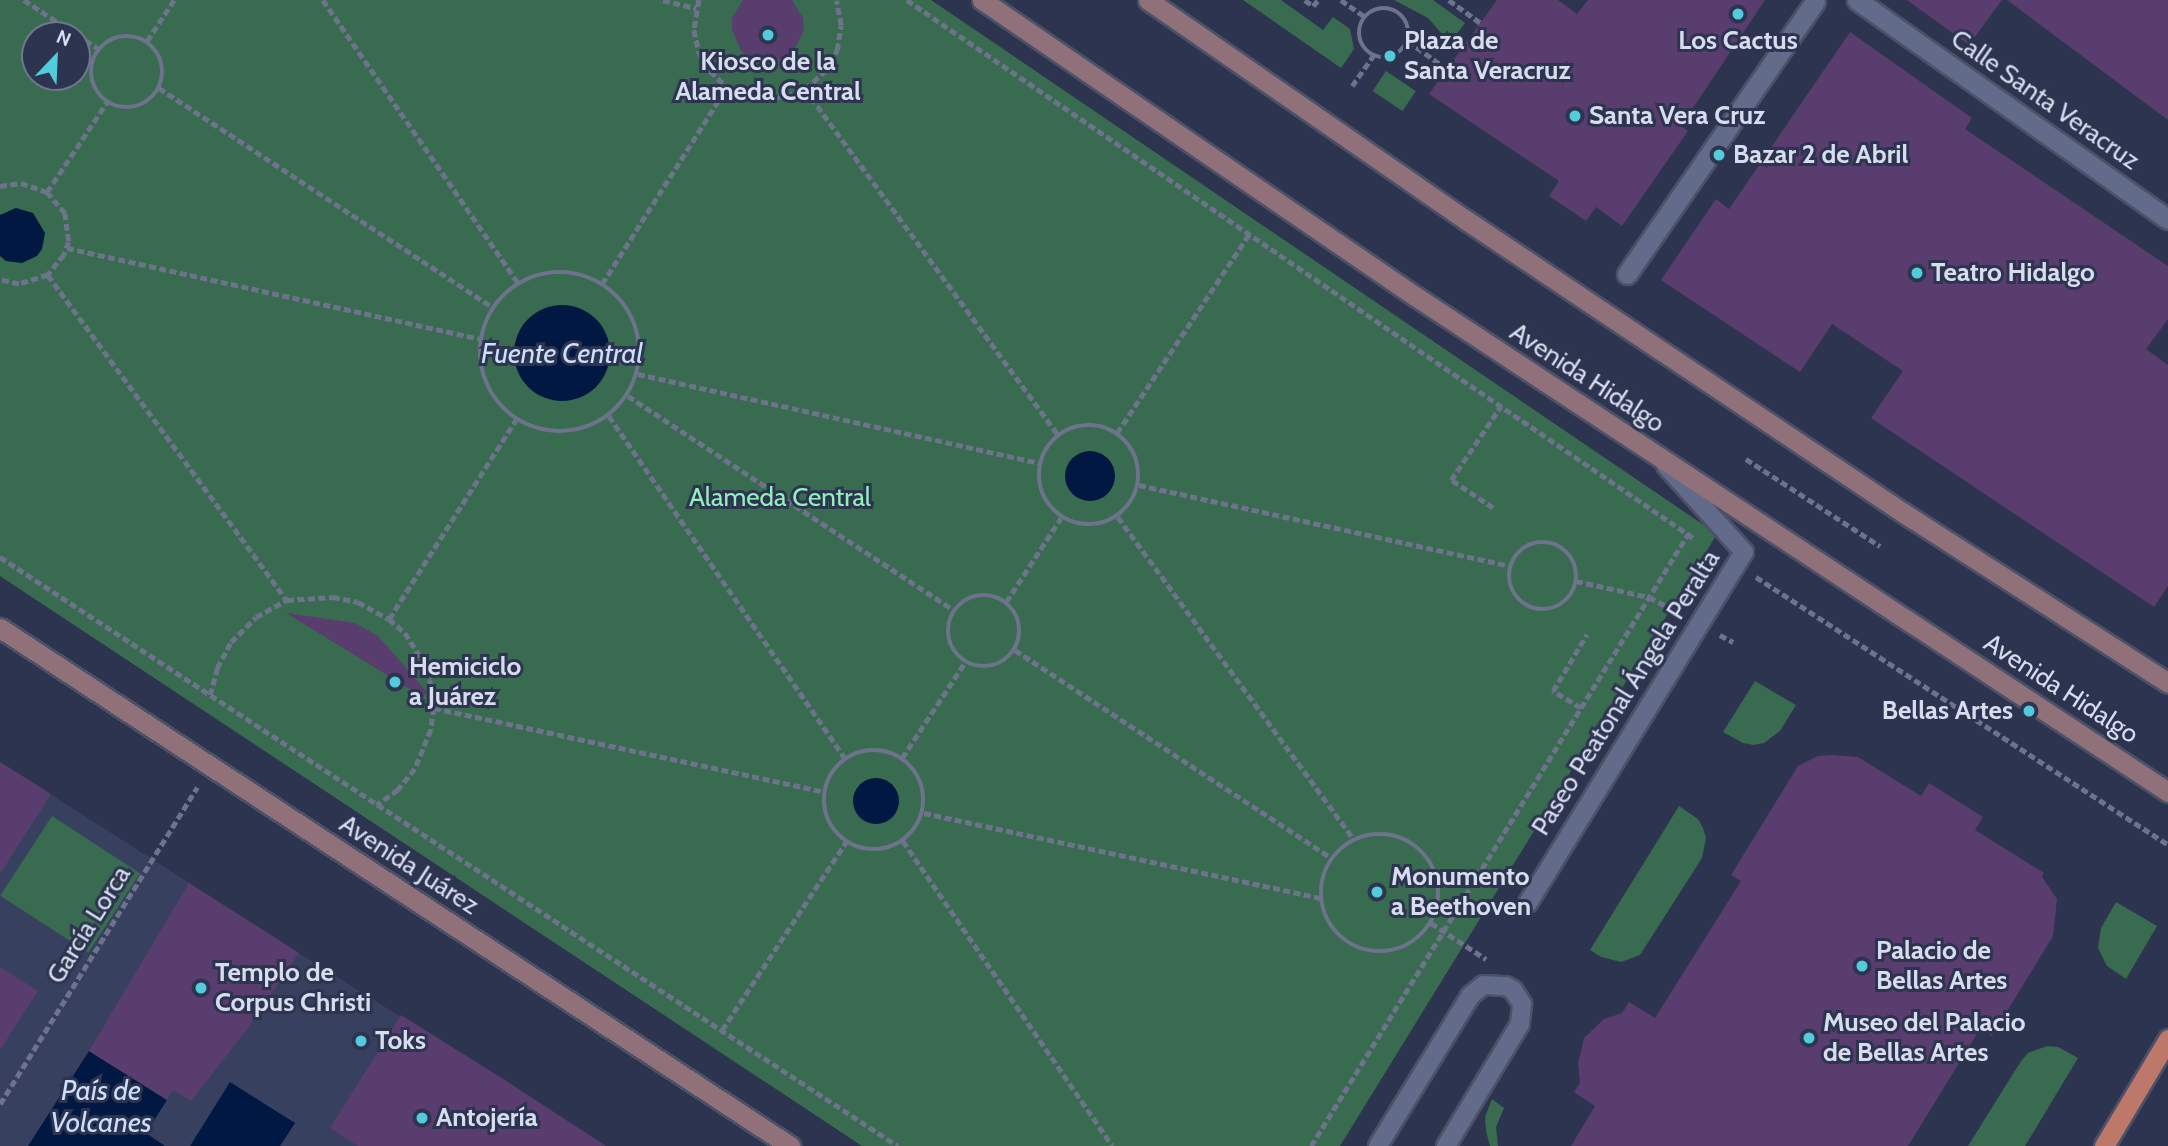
<!DOCTYPE html>
<meta charset="utf-8">
<style>
body{margin:0}
#map{position:relative;width:2168px;height:1146px;overflow:hidden;background:#2d344f;font-family:Cabin,sans-serif}
div>[style]{position:absolute}
.built>*{inset:0;background:#38405f}
.green>*{inset:0;background:#386b4f;transform-origin:0 0}
.water>*{inset:0;background:#001842}
.round{border-radius:50%}
.building>*{inset:0;background:#593d6e}
.path>*{height:4.5px;margin-top:-2.25px;transform-origin:0;background:repeating-linear-gradient(90deg,#6d738b 0 7px,transparent 0 10.5px)}
.path>.ring{margin:-2.25px;padding:0;box-sizing:content-box;background:none;border:4.5px solid #6d738b;border-radius:50%}
.roads{filter:drop-shadow(2px 0 #4c5168) drop-shadow(-2px 0 #4c5168) drop-shadow(0 2px #4c5168) drop-shadow(0 -2px #4c5168)}
.service>*{height:18px;margin:-9px;padding:0 9px;transform-origin:9px;border-radius:9px;background:#626b89}
.pedestrian>*{height:19px;margin:-9.5px;padding:0 9.5px;transform-origin:9.5px;border-radius:9.5px;background:#626b89}
.minor>*{height:19px;margin:-9.5px;padding:0 9.5px;transform-origin:9.5px;border-radius:9.5px;background:#626b89}
.secondary>*{height:19px;margin:-9.5px;padding:0 9.5px;transform-origin:9.5px;border-radius:9.5px;background:#907179}
.primary>*{height:19px;margin:-9.5px;padding:0 9.5px;transform-origin:9.5px;border-radius:9.5px;background:#be786a}
.dots>*{width:19px;height:19px;translate:-50% -50%;box-sizing:border-box;border:4px solid #2d344f;border-radius:50%}
span{translate:-50% -50%;white-space:nowrap;text-align:center;line-height:1.15;-webkit-text-stroke:6px #2d344f;paint-order:stroke}
.poi-label{font-size:26px;color:#d7dcee;font-weight:700}
.left{translate:0 -50%;text-align:left}
.right{translate:-100% -50%;text-align:right}
.street-label{font-size:26px;color:#d7dcee}
.park-label{font-size:26px;color:#94f0bb}
.water-label{font-size:28px;color:#ccdffe;font-style:italic}
.north{position:absolute;left:21px;top:21px;width:70px;height:70px;box-sizing:border-box;background:#2d344f;border:2px solid #71778f;border-radius:50%;rotate:23deg;font-size:19px;font-weight:700;line-height:28px;text-align:center;color:#d7dcee}
.north::after{content:'';display:block;margin:auto;width:24px;height:32px;background:#52cbda;clip-path:polygon(50% 0,100% 100%,50% 72%,0 100%)}
</style>
<div id="map">
<div class="built">
<div style="clip-path:polygon(0 762px,299px 953px,606px 1146px,0 1146px)"></div>
</div>
<div class="green">
<div style="clip-path:polygon(evenodd,0 0,931px 0,1717px 534px,1340px 1146px,862px 1146px,0 576px,0 0,35px 35px,77px 35px,77px 77px,35px 77px,35px 35px)"></div>
<div style="clip-path:polygon(1243px 0,1281px 0,1323px 30px,1333px 17px,1350px 29px,1354px 49px,1341px 68px)"></div>
<div style="clip-path:polygon(1394px 0,1433px 0,1465px 23px,1450px 43px,1428px 18px)"></div>
<div style="left:1386px;top:71px;width:36px;height:24px;rotate:34deg"></div>
<div style="clip-path:polygon(1755px 681px,1796px 705px,1780px 731px,1764px 743px,1754px 745px,1743px 743px,1723px 732px)"></div>
<div style="clip-path:polygon(1679px 806px,1698px 819px,1703px 828px,1706px 838px,1702px 858px,1640px 955px,1621px 962px,1601px 957px,1590px 950px)"></div>
<div style="left:52px;top:816px;width:105px;height:95px;rotate:33deg"></div>
<div style="clip-path:polygon(2116px 902px,2157px 926px,2126px 979px,2107px 966px,2098px 948px,2101px 928px)"></div>
<div style="clip-path:polygon(2047px 1046px,2058px 1047px,2078px 1058px,2025px 1146px,1968px 1146px,2021px 1061px,2028px 1053px)"></div>
<div style="clip-path:polygon(1492px 1099px,1504px 1108px,1496px 1127px,1498px 1146px,1490px 1146px,1486px 1131px,1485px 1117px)"></div>
</div>
<div class="water">
<div style="clip-path:polygon(16px 208px,33px 213px,45px 233px,42px 249px,37px 256px,22px 263px,6px 261px,0 256px,0 215px)"></div>
<div class="round" style="left:514px;top:305px;width:96px;height:96px"></div>
<div class="round" style="left:1065px;top:451px;width:50px;height:50px"></div>
<div class="round" style="left:853px;top:778px;width:46px;height:46px"></div>
<div style="clip-path:polygon(89px 1051px,167px 1100px,146px 1133px,165px 1146px,28px 1146px)"></div>
<div style="clip-path:polygon(230px 1082px,295px 1123px,280px 1146px,190px 1146px)"></div>
</div>
<div class="building">
<div style="clip-path:polygon(743px 0,792px 0,803px 18px,804px 30px,794px 51px,785px 58px,762px 62px,741px 51px,732px 30px,732px 18px)"></div>
<div style="clip-path:polygon(1497px 0,1558px 0,1577px 14px,1588px 0,1765px 0,1681px 126px,1688px 131px,1622px 226px,1596px 207px,1586px 221px,1549px 196px,1559px 181px,1429px 94px)"></div>
<div style="clip-path:polygon(1907px 0,2002px 0,1969px 45px)"></div>
<div style="clip-path:polygon(2007px 0,2168px 0,2168px 120px)"></div>
<div style="clip-path:polygon(1850px 32px,1972px 118px,1965px 129px,2168px 266px,2168px 319px,2146px 349px,2168px 365px,2168px 586px,2154px 607px,1871px 418px,1903px 371px,1832px 324px,1800px 372px,1661px 280px,1716px 199px,1729px 209px)"></div>
<div style="clip-path:polygon(286px 613px,355px 623px,378px 636px,427px 692px,423px 697px)"></div>
<div style="clip-path:polygon(1832px 755px,1858px 757px,1921px 796px,1929px 783px,1983px 817px,1975px 830px,2044px 873px,2042px 877px,2057px 899px,2053px 936px,1992px 1036px,1980px 1029px,1908px 1146px,1571px 1146px,1595px 1106px,1574px 1092px,1580px 1083px,1578px 1063px,1584px 1038px,1604px 1019px,1622px 1013px,1629px 1002px,1655px 1018px,1741px 881px,1731px 875px,1798px 766px,1818px 756px)"></div>
<div style="clip-path:polygon(0 762px,51px 794px,0 874px)"></div>
<div style="clip-path:polygon(189px 883px,299px 953px,252px 1023px,191px 1101px,173px 1090px,167px 1100px,89px 1051px)"></div>
<div style="clip-path:polygon(0 967px,38px 991px,0 1050px)"></div>
<div style="clip-path:polygon(401px 1015px,511px 1084px,606px 1146px,358px 1146px,330px 1128px)"></div>
</div>
<div class="path">
<div style="left:24px;top:0;width:90px;rotate:33.2deg"></div>
<div style="left:323px;top:0;width:345px;rotate:55.4deg"></div>
<div style="left:663px;top:0;width:34px;rotate:14deg"></div>
<div style="left:699px;top:0;width:30px;rotate:99deg"></div>
<div style="left:694px;top:30px;width:23px;rotate:77deg"></div>
<div style="left:699px;top:52px;width:22px;rotate:60deg"></div>
<div style="left:710px;top:71px;width:23px;rotate:43deg"></div>
<div style="left:727px;top:87px;width:20px;rotate:24deg"></div>
<div style="left:745px;top:95px;width:21px;rotate:8deg"></div>
<div style="left:766px;top:98px;width:20px;rotate:-6deg"></div>
<div style="left:786px;top:96px;width:20px;rotate:-20deg"></div>
<div style="left:805px;top:89px;width:25px;rotate:-42deg"></div>
<div style="left:824px;top:72px;width:26px;rotate:-59deg"></div>
<div style="left:837px;top:50px;width:25px;rotate:-81deg"></div>
<div style="left:841px;top:25px;width:25px;rotate:-101deg"></div>
<div style="left:907px;top:0;width:955px;rotate:34.37deg"></div>
<div style="left:1305px;top:0;width:10px;rotate:37deg"></div>
<div style="left:1313px;top:6px;width:8px;rotate:-50deg"></div>
<div style="left:1341px;top:0;width:28px;rotate:35deg"></div>
<div style="left:1449px;top:0;width:39px;rotate:36deg"></div>
<div class="ring" style="left:1359px;top:8px;width:45.5px;height:45.5px"></div>
<div class="ring" style="left:91px;top:36px;width:67.5px;height:67.5px"></div>
<div style="left:147px;top:41px;width:49px;rotate:-56.6deg"></div>
<div style="left:1408px;top:41px;width:48px;rotate:35.7deg"></div>
<div style="left:1352px;top:86px;width:37px;rotate:-55deg"></div>
<div style="left:159px;top:88px;width:399px;rotate:33.3deg"></div>
<div style="left:805px;top:89px;width:429px;rotate:53.8deg"></div>
<div style="left:0;top:186px;width:21px;rotate:-8deg"></div>
<div style="left:21px;top:183px;width:28px;rotate:19deg"></div>
<div style="left:47px;top:192px;width:28px;rotate:49deg"></div>
<div style="left:65px;top:213px;width:29px;rotate:82deg"></div>
<div style="left:69px;top:242px;width:14px;rotate:111deg"></div>
<div style="left:64px;top:255px;width:26px;rotate:129deg"></div>
<div style="left:48px;top:275px;width:30px;rotate:163deg"></div>
<div style="left:19px;top:284px;width:19px;rotate:-168deg"></div>
<div style="left:47px;top:192px;width:108px;rotate:-56.3deg"></div>
<div style="left:67px;top:248px;width:423px;rotate:12.4deg"></div>
<div class="ring" style="left:480px;top:272px;width:155.5px;height:155.5px"></div>
<div style="left:48px;top:275px;width:403px;rotate:53.7deg"></div>
<div style="left:602px;top:284px;width:233px;rotate:-57.6deg"></div>
<div style="left:638px;top:374px;width:412px;rotate:12.5deg"></div>
<div style="left:628px;top:396px;width:390px;rotate:33.3deg"></div>
<div style="left:609px;top:416px;width:417px;rotate:55.4deg"></div>
<div class="ring" style="left:1039px;top:425px;width:95.5px;height:95.5px"></div>
<div style="left:1117px;top:433px;width:239px;rotate:-56.4deg"></div>
<div style="left:1746px;top:459px;width:160px;rotate:33deg"></div>
<div style="left:1139px;top:485px;width:381px;rotate:12.3deg"></div>
<div style="left:1493px;top:508px;width:50px;rotate:-146.3deg"></div>
<div style="left:1451px;top:480px;width:89px;rotate:-56deg"></div>
<div style="left:1118px;top:517px;width:399px;rotate:53.8deg"></div>
<div class="ring" style="left:1509px;top:542px;width:63.5px;height:63.5px"></div>
<div style="left:0;top:557px;width:1074px;rotate:33.26deg"></div>
<div style="left:1756px;top:577px;width:491px;rotate:33deg"></div>
<div style="left:1576px;top:581px;width:75px;rotate:12.4deg"></div>
<div style="left:1649px;top:597px;width:34px;rotate:28deg"></div>
<div class="ring" style="left:948px;top:595px;width:67.5px;height:67.5px"></div>
<div style="left:1006px;top:602px;width:100px;rotate:-56.8deg"></div>
<div style="left:389px;top:619px;width:236px;rotate:-57.5deg"></div>
<div style="left:1720px;top:635px;width:15px;rotate:28deg"></div>
<div style="left:1015px;top:650px;width:379px;rotate:33.3deg"></div>
<div style="left:210px;top:695px;width:28px;rotate:-75deg"></div>
<div style="left:217px;top:668px;width:30px;rotate:-62deg"></div>
<div style="left:231px;top:642px;width:35px;rotate:-45deg"></div>
<div style="left:256px;top:617px;width:35px;rotate:-29deg"></div>
<div style="left:287px;top:600px;width:46px;rotate:-3.7deg"></div>
<div style="left:333px;top:597px;width:25px;rotate:11deg"></div>
<div style="left:358px;top:602px;width:35px;rotate:29deg"></div>
<div style="left:389px;top:619px;width:21px;rotate:41deg"></div>
<div style="left:405px;top:633px;width:31px;rotate:57deg"></div>
<div style="left:422px;top:659px;width:22px;rotate:69deg"></div>
<div style="left:430px;top:680px;width:28px;rotate:82deg"></div>
<div style="left:434px;top:708px;width:22px;rotate:98deg"></div>
<div style="left:431px;top:730px;width:42px;rotate:112.3deg"></div>
<div style="left:415px;top:769px;width:27px;rotate:129deg"></div>
<div style="left:398px;top:790px;width:26px;rotate:144deg"></div>
<div style="left:434px;top:708px;width:400px;rotate:12.1deg"></div>
<div style="left:1581px;top:708px;width:33px;rotate:-149deg"></div>
<div style="left:1553px;top:691px;width:66px;rotate:-59.2deg"></div>
<div class="ring" style="left:824px;top:750px;width:95.5px;height:95.5px"></div>
<div style="left:902px;top:758px;width:115px;rotate:-56.7deg"></div>
<div style="left:924px;top:813px;width:406px;rotate:12.1deg"></div>
<div class="ring" style="left:1321px;top:834px;width:113.5px;height:113.5px"></div>
<div style="left:903px;top:841px;width:370px;rotate:55.5deg"></div>
<div style="left:1431px;top:923px;width:66px;rotate:33.2deg"></div>
<div style="left:722px;top:1030px;width:225px;rotate:-56.6deg"></div>
<div style="left:0;top:1104px;width:373px;rotate:-58.1deg"></div>
<div style="left:1311px;top:1146px;width:719px;rotate:-58.37deg"></div>
</div>
<div class="roads">
<div class="service">
<div style="left:1528px;top:903px;width:412px;rotate:-58.4deg"></div>
<div style="left:1744px;top:552px;width:116px;rotate:-132.2deg"></div>
<div style="left:1378px;top:1146px;width:177px;rotate:-58.4deg"></div>
<div style="left:1471px;top:995px;width:16px;rotate:-38deg"></div>
<div style="left:1484px;top:985px;width:22px;rotate:3deg"></div>
<div style="left:1506px;top:986px;width:8px;rotate:30deg"></div>
<div style="left:1513px;top:990px;width:17px;rotate:57deg"></div>
<div style="left:1522px;top:1004px;width:20px;rotate:96deg"></div>
<div style="left:1520px;top:1024px;width:143px;rotate:121.2deg"></div>
</div>
<div class="pedestrian">
<div style="left:1627px;top:274px;width:331px;rotate:-55.4deg"></div>
</div>
<div class="minor">
<div style="left:1857px;top:0;width:380px;rotate:35.2deg"></div>
</div>
<div class="secondary">
<div style="left:982px;top:0;width:525px;rotate:34.36deg"></div>
<div style="left:1415px;top:296px;width:902px;rotate:33.37deg"></div>
<div style="left:1148px;top:0;width:387px;rotate:34.7deg"></div>
<div style="left:1466px;top:220px;width:525px;rotate:33.81deg"></div>
<div style="left:1902px;top:512px;width:316px;rotate:32.7deg"></div>
<div style="left:0;top:628px;width:945px;rotate:33.25deg"></div>
</div>
<div class="primary">
<div style="left:2104px;top:1146px;width:125px;rotate:-59.1deg"></div>
</div>
</div>
<div class="dots">
<div style="left:1738px;top:14px;background:#52cbda"></div>
<div style="left:768px;top:35px;background:#52cbda"></div>
<div style="left:1390px;top:56px;background:#52cbda"></div>
<div style="left:1575px;top:116px;background:#52cbda"></div>
<div style="left:1719px;top:155px;background:#52cbda"></div>
<div style="left:1917px;top:273px;background:#52cbda"></div>
<div style="left:395px;top:682px;background:#52cbda"></div>
<div style="left:2029px;top:711px;background:#52cbda"></div>
<div style="left:1377px;top:892px;background:#52cbda"></div>
<div style="left:1862px;top:966px;background:#52cbda"></div>
<div style="left:201px;top:988px;background:#52cbda"></div>
<div style="left:1809px;top:1038px;background:#52cbda"></div>
<div style="left:361px;top:1041px;background:#52cbda"></div>
<div style="left:422px;top:1118px;background:#52cbda"></div>
</div>
<div class="poi-label">
<span class="left" style="left:1404px;top:56px">Plaza de<br>Santa Veracruz</span>
<span style="left:1738px;top:41px">Los Cactus</span>
<span style="left:768px;top:77px">Kiosco de la<br>Alameda Central</span>
<span class="left" style="left:1589px;top:116px">Santa Vera Cruz</span>
<span class="left" style="left:1733px;top:155px">Bazar 2 de Abril</span>
<span class="left" style="left:1931px;top:273px">Teatro Hidalgo</span>
<span class="left" style="left:409px;top:682px">Hemiciclo<br>a Juárez</span>
<span class="right" style="left:2013px;top:711px">Bellas Artes</span>
<span class="left" style="left:1391px;top:892px">Monumento<br>a Beethoven</span>
<span class="left" style="left:1876px;top:966px">Palacio de<br>Bellas Artes</span>
<span class="left" style="left:215px;top:988px">Templo de<br>Corpus Christi</span>
<span class="left" style="left:1823px;top:1038px">Museo del Palacio<br>de Bellas Artes</span>
<span class="left" style="left:375px;top:1041px">Toks</span>
<span class="left" style="left:436px;top:1118px">Antojería</span>
</div>
<div class="street-label">
<span style="left:2045px;top:100px;rotate:35deg">Calle Santa Veracruz</span>
<span style="left:1587px;top:378px;rotate:33deg">Avenida Hidalgo</span>
<span style="left:2061px;top:689px;rotate:33deg">Avenida Hidalgo</span>
<span style="left:1626px;top:693px;rotate:-58deg">Paseo Peatonal Ángela Peralta</span>
<span style="left:409px;top:865px;rotate:33deg">Avenida Juárez</span>
<span style="left:89px;top:925px;rotate:-58deg">García Lorca</span>
</div>
<div class="park-label">
<span style="left:780px;top:498px">Alameda Central</span>
</div>
<div class="water-label">
<span style="left:562px;top:353px">Fuente Central</span>
<span style="left:101px;top:1106px">País de<br>Volcanes</span>
</div>
<div class="north">N</div>
</div>
